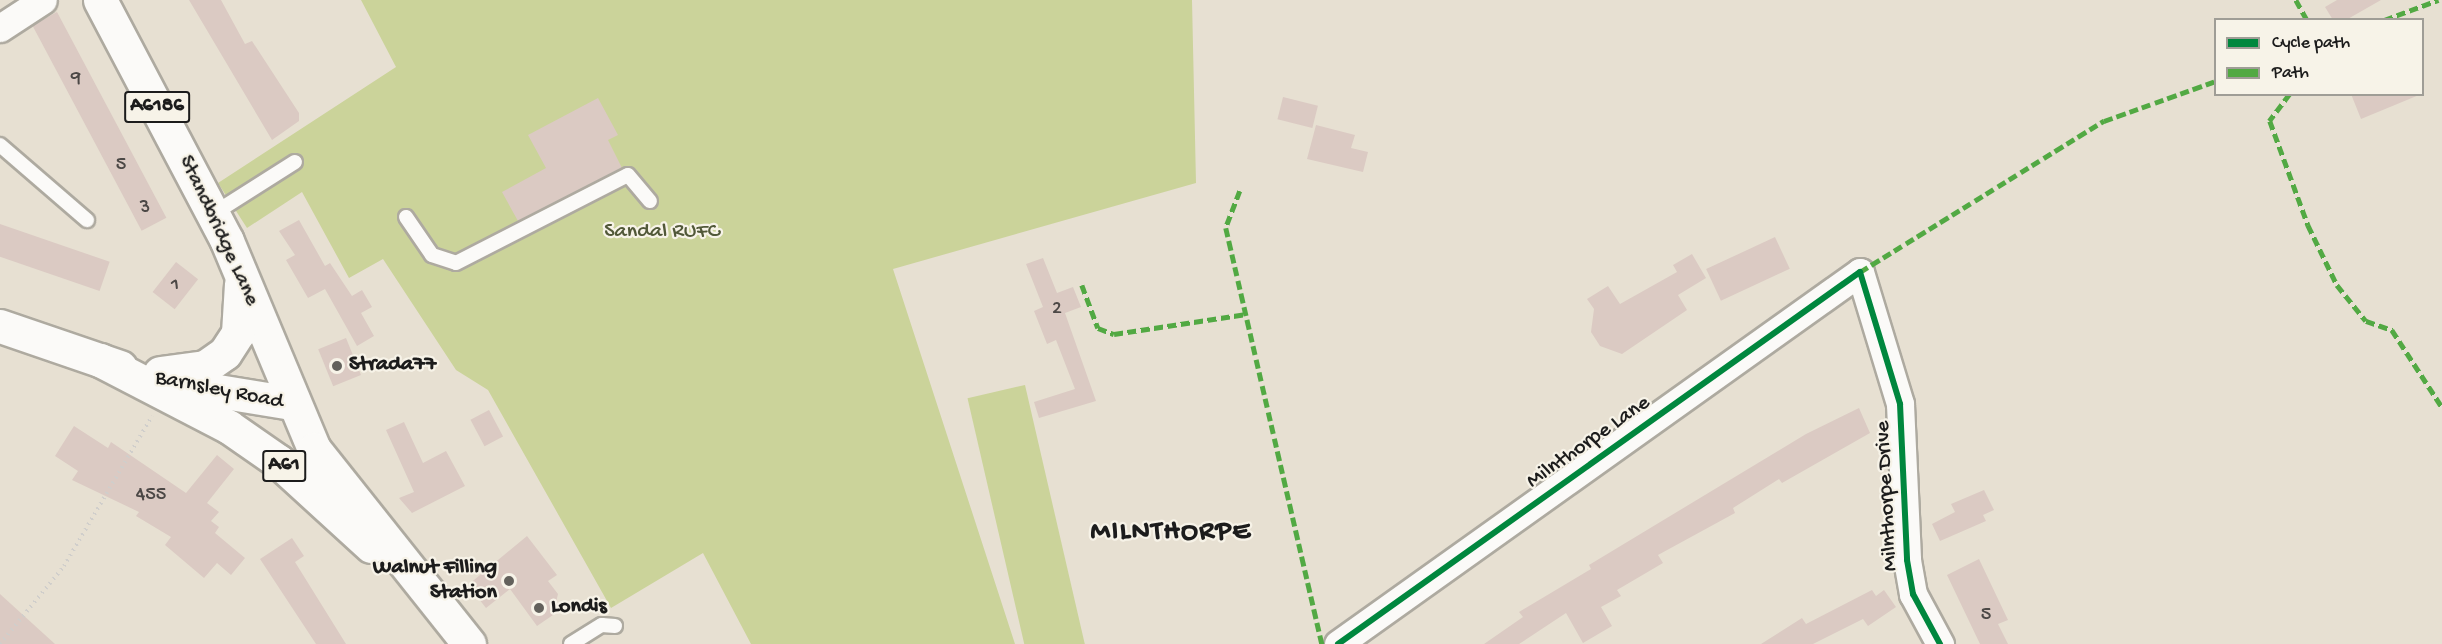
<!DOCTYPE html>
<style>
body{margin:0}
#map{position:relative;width:2442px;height:644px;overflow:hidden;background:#e7e0d2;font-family:"Gochi Hand",sans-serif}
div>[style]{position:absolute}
.green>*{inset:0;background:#cbd39a;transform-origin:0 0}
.building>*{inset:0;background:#dbcac3;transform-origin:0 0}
.path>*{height:4px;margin-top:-2px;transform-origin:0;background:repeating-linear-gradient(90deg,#d0cecb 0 1.5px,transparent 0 6px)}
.roads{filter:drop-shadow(2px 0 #aeaaa0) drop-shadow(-2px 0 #aeaaa0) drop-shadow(0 2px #aeaaa0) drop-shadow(0 -2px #aeaaa0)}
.service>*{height:14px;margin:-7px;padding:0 7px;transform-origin:7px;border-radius:7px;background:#fbfaf8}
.minor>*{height:27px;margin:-13.5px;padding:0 13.5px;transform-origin:13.5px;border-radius:13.5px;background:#fbfaf8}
.primary>*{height:33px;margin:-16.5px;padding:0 16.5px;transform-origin:16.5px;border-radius:16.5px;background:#fbfaf8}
.quiet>*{height:4.5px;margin-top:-2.25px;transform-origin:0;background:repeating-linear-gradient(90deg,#52a943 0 9px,transparent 0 13.5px)}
.cycleway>*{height:6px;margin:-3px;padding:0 3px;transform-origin:3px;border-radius:3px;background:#00873e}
.dots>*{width:16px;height:16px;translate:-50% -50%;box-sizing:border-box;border:3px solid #f7f3e8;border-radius:50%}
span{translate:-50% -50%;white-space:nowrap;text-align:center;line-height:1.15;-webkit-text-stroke:4.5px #f7f3e8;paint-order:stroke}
.number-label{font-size:20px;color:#4c4846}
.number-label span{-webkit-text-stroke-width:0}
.shield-label span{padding:2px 4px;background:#f7f3e8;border:2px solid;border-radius:4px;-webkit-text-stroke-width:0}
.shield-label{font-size:21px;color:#1c1c1c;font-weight:700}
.street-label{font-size:22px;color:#1c1c1c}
.park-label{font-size:22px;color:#515838}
.poi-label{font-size:22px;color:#1c1c1c;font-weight:700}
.left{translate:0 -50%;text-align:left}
.right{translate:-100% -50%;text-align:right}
.district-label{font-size:28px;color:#1c1c1c;font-weight:700;letter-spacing:1.5px}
.legend{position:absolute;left:2214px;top:18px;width:210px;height:78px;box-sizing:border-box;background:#f7f3e8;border:2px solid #9f9d96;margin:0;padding:8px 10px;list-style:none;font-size:18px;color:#1c1c1c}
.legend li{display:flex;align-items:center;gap:12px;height:30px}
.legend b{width:30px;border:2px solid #9f9d96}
</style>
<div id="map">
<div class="green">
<div style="clip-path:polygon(361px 0,1192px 0,1196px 183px,893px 269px,1015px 644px,751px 644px,703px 553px,611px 608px,488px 390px,456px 370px,383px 259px,349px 278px,302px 192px,247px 228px,218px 183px,396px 67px)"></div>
<div style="left:1025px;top:385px;width:266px;height:59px;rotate:77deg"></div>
</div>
<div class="building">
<div style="clip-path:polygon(189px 0,221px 0,245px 44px,252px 41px,299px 113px,299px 121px,272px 140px)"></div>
<div style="clip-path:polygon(2337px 0,2381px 0,2346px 20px,2333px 20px,2325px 7px)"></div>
<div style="left:57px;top:12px;width:233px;height:28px;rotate:62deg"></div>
<div style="clip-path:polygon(2351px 94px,2419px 94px,2419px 95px,2361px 119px)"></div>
<div style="left:1283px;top:97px;width:36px;height:23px;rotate:14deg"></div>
<div style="clip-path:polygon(598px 98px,618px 135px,608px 140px,622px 168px,518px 221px,502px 192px,546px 168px,528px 135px)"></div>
<div style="clip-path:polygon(1316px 125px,1355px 135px,1351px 148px,1368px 152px,1363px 172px,1307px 159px)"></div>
<div style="clip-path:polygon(299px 220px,325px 266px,330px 263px,352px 296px,362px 290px,372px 307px,361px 313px,374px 336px,357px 346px,325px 289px,308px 298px,286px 260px,295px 255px,279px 231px)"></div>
<div style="left:0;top:224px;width:116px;height:31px;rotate:19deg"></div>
<div style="left:1775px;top:237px;width:35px;height:76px;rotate:65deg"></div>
<div style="clip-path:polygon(1692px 254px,1706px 278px,1678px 295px,1687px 310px,1622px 354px,1600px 346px,1591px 332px,1594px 309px,1587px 299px,1608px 286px,1620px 304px,1677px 272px,1673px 265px)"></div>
<div style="clip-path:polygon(1043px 258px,1057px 293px,1073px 287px,1081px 307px,1065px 313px,1096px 401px,1039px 418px,1034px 402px,1075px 389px,1056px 340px,1047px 344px,1034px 311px,1043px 307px,1026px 264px)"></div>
<div style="left:176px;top:262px;width:28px;height:38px;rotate:38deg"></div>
<div style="left:346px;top:338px;width:40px;height:30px;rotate:68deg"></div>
<div style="clip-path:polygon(1859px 408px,1870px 433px,1782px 483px,1779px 479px,1733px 508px,1735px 513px,1658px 555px,1663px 563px,1617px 590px,1621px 596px,1601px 607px,1612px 626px,1583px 643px,1566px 613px,1519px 644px,1484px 644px,1523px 617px,1519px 612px,1591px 569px,1589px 565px,1806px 434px)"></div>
<div style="left:489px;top:410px;width:30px;height:21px;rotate:62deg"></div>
<div style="clip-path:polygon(404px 422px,423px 463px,446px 451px,465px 486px,412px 513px,399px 498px,414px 492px,386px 430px)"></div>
<div style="clip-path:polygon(74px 426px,108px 448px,111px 442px,186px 493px,217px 455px,234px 469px,207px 503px,219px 512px,211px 521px,219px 527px,215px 533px,245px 558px,231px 575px,217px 563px,204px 578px,165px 545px,171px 537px,136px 516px,139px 512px,72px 480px,78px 471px,55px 456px)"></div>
<div style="clip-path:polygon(1984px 490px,1994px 510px,1983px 515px,1986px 521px,1940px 541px,1932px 524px,1955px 512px,1951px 504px)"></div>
<div style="clip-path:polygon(527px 536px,557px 575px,548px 581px,558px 594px,553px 615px,537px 626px,510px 589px,486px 608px,468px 585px)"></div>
<div style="clip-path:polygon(292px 538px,304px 556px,295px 562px,346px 644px,316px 644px,260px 559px)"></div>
<div style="clip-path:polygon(1979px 559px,2008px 620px,1998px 624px,2008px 644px,1980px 644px,1947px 575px)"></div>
<div style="clip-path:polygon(1872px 590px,1876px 596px,1884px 590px,1896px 607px,1868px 626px,1863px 619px,1813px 644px,1761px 644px,1802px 618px,1806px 624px)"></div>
<div style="clip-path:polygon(0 594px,55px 644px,0 644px)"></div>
</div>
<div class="path">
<div style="left:0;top:644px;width:101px;rotate:-50.6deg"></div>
<div style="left:64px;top:566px;width:174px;rotate:-59.6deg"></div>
</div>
<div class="roads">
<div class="service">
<div style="left:0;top:145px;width:115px;rotate:40.8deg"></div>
<div style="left:213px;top:214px;width:97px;rotate:-32.4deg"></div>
<div style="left:406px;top:217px;width:46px;rotate:55.6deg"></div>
<div style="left:432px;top:255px;width:25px;rotate:18deg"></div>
<div style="left:456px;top:263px;width:193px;rotate:-27.1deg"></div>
<div style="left:628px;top:175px;width:34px;rotate:50deg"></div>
<div style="left:571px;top:644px;width:36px;rotate:-32deg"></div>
<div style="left:602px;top:625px;width:13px;rotate:4deg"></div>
</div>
<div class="minor">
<div style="left:0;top:28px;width:51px;rotate:-33.1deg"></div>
<div style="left:1338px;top:644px;width:641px;rotate:-35.48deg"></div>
<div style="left:1860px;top:272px;width:138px;rotate:73.1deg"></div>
<div style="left:1900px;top:404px;width:156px;rotate:87.4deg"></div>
<div style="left:1907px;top:560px;width:35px;rotate:80deg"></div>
<div style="left:1913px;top:594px;width:57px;rotate:61.6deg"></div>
</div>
<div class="primary">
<div style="left:100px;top:0;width:272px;rotate:62.2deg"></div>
<div style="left:227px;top:241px;width:225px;rotate:67.3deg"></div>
<div style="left:314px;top:449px;width:249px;rotate:51.5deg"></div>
<div style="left:0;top:326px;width:127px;rotate:18.9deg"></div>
<div style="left:100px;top:360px;width:145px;rotate:27.4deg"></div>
<div style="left:229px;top:427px;width:60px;rotate:34.8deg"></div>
<div style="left:278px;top:461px;width:126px;rotate:42.4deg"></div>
<div style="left:160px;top:373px;width:45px;rotate:-7.6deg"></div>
<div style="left:205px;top:367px;width:24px;rotate:-35deg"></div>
<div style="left:225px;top:353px;width:24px;rotate:-57deg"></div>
<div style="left:238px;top:333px;width:49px;rotate:-86.5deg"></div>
<div style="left:169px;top:383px;width:124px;rotate:9.3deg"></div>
</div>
</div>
<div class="quiet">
<div style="left:2296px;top:0;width:23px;rotate:61deg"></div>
<div style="left:2384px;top:20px;width:58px;rotate:-20.3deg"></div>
<div style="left:2290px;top:94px;width:34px;rotate:127deg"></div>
<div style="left:2270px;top:121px;width:111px;rotate:69.9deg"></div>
<div style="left:2308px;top:225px;width:67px;rotate:64.2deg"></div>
<div style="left:2337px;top:285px;width:46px;rotate:51.1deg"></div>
<div style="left:2366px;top:321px;width:28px;rotate:19deg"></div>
<div style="left:2392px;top:330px;width:92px;rotate:57deg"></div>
<div style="left:1240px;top:191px;width:40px;rotate:111deg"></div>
<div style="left:1226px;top:228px;width:427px;rotate:77deg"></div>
<div style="left:1860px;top:272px;width:287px;rotate:-31.8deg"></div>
<div style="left:2104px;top:121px;width:119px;rotate:-19.7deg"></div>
<div style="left:1082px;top:285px;width:46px;rotate:69.6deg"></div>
<div style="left:1098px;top:328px;width:17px;rotate:21deg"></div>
<div style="left:1114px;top:334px;width:134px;rotate:-8.6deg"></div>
</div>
<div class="cycleway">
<div style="left:1338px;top:644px;width:641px;rotate:-35.48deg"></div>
<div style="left:1860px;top:272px;width:138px;rotate:73.1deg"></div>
<div style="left:1900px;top:404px;width:156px;rotate:87.4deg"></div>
<div style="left:1907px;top:560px;width:35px;rotate:80deg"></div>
<div style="left:1913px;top:594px;width:57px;rotate:61.6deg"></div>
</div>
<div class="dots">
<div style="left:337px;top:366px;background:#63615c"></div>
<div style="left:509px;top:581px;background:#63615c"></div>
<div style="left:539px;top:608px;background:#63615c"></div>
</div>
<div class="number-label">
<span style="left:76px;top:79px">9</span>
<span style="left:121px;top:165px">5</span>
<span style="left:145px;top:208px">3</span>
<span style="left:175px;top:285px">1</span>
<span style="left:1057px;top:309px">2</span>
<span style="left:151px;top:495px">455</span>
<span style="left:1986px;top:615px">5</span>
</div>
<div class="shield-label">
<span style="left:157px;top:107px">A6186</span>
<span style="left:284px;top:466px">A61</span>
</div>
<div class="street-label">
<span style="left:218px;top:231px;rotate:65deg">Standbridge Lane</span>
<span style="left:219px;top:391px;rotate:11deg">Barnsley Road</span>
<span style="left:1589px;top:443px;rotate:-35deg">Milnthorpe Lane</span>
<span style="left:1888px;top:496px;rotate:-93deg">Milnthorpe Drive</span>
</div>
<div class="park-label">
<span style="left:662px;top:233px">Sandal RUFC</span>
</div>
<div class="poi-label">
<span class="left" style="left:349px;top:366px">Strada77</span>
<span class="right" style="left:497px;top:581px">Walnut Filling<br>Station</span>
<span class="left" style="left:551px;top:608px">Londis</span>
</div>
<div class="district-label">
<span style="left:1171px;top:533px">MILNTHORPE</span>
</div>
<ul class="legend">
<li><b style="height:8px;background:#00873e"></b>Cycle path</li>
<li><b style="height:8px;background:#52a943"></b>Path</li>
</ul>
</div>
